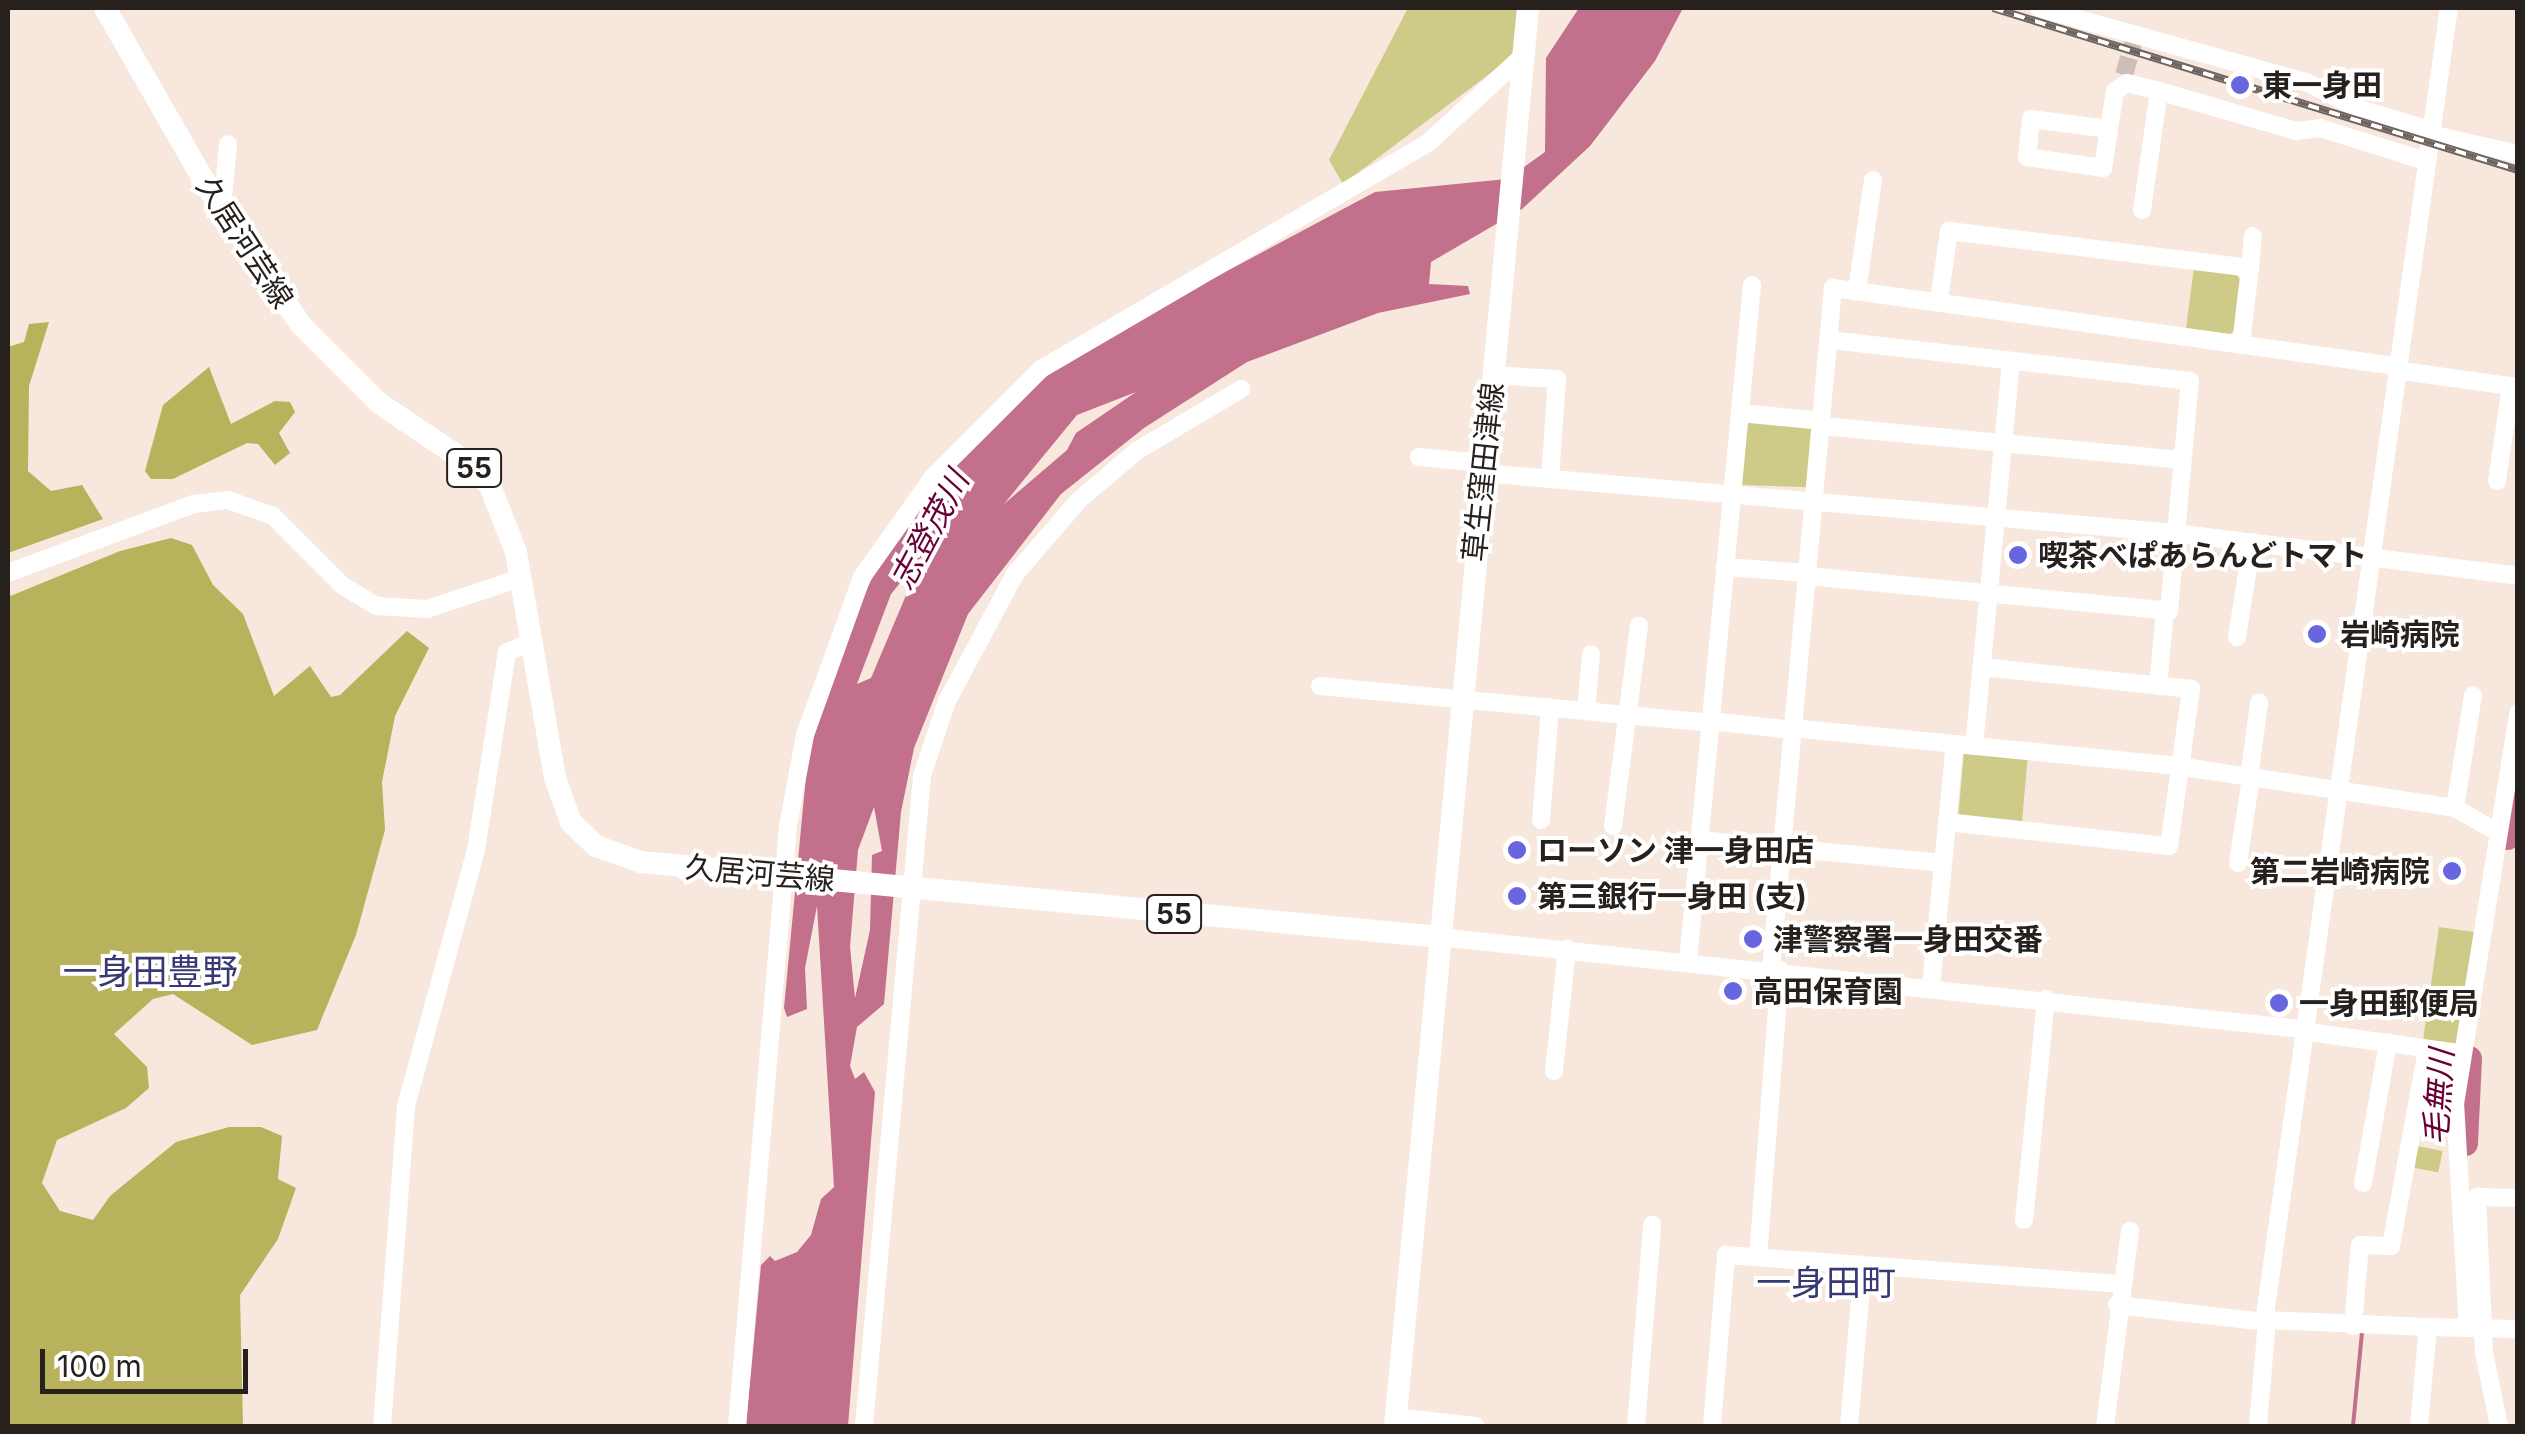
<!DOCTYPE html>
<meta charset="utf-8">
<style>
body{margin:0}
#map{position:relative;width:2525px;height:1434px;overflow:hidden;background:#f7e7dd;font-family:Inter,"Noto Sans JP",sans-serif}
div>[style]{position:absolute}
.green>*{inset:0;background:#ceca88;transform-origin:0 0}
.forest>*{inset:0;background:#b8b25c}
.water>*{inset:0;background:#c2708b}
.stream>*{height:4px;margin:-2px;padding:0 2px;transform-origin:2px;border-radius:2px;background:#c2708b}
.river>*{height:25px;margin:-12.5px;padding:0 12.5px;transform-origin:12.5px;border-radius:12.5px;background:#c2708b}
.minor-tunnel>*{height:18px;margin-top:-9px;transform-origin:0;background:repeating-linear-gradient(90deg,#cdbfb7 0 18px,transparent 0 27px)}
.minor>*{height:18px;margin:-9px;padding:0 9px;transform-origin:9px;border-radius:9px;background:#fff}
.major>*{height:22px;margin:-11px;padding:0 11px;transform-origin:11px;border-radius:11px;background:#fff}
.rail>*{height:8px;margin-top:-4px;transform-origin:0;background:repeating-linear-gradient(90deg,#fff 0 11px,#6e6560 0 22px);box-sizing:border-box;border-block:2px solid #6e6560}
.dots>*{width:28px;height:28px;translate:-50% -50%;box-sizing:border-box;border:5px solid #fff;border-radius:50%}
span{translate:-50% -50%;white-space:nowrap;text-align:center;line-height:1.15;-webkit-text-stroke:8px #fff;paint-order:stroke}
.shield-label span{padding:2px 8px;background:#fff;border:2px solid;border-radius:8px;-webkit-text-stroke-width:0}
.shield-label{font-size:28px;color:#27211e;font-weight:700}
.poi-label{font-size:30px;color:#27211e;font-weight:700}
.left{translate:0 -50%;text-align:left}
.right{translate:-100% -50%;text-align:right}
.street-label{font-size:30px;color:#27211e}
.water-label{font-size:32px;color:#680035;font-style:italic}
.quarter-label{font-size:35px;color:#373874}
.frame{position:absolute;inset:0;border:10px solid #27211e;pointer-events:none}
.scale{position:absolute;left:40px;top:1349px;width:208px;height:45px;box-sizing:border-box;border:5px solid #27211e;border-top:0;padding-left:12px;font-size:30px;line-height:35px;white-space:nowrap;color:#27211e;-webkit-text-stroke:8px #fff;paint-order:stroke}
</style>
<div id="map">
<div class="green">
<div style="clip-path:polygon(1408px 8px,1517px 8px,1512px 57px,1343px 184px,1329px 160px)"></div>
<div style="clip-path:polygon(2194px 267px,2234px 272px,2242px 282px,2237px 330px,2226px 336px,2186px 329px)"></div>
<div style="left:1744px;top:422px;width:68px;height:63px;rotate:2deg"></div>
<div style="left:1964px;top:751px;width:64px;height:66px;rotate:5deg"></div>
<div style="left:2439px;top:927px;width:37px;height:118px;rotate:8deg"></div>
<div style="left:2417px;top:1146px;width:26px;height:22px;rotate:11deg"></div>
</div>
<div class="forest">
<div style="clip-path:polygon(49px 322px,29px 386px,28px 471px,51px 491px,82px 485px,103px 519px,8px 553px,8px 347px,24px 342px,29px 324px)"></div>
<div style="clip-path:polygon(209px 367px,231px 424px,275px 401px,290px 402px,295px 412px,279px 433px,290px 453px,275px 465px,258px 444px,247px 443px,173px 479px,151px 479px,145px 471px,163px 405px)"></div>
<div style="clip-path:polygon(171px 538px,192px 545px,213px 585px,243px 614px,274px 696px,310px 666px,331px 697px,340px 695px,407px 631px,429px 648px,395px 716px,382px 782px,385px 830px,356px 935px,317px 1030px,252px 1045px,173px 994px,153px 999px,114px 1034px,147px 1067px,149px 1088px,126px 1108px,57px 1140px,42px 1183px,60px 1211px,93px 1220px,110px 1196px,176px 1142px,229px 1127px,261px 1127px,282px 1136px,278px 1179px,296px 1188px,278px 1239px,240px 1295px,243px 1426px,8px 1426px,8px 597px,120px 551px)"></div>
</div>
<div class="water">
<div style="clip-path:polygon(evenodd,1579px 8px,1683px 8px,1655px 61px,1590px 146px,1522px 209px,1431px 262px,1429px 284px,1468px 286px,1470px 294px,1378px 313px,1247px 362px,1144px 428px,1061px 494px,968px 614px,914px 748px,901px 812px,884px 1004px,857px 1027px,850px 1066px,855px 1079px,864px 1072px,875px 1092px,848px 1426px,746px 1426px,761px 1265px,770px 1256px,775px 1261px,797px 1252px,811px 1235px,821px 1199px,834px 1187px,817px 906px,805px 968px,807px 1009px,787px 1017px,784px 1008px,809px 744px,838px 649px,875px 572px,930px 490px,1030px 387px,1083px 348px,1375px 192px,1507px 179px,1545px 152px,1546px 58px,1579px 8px,1136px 392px,1076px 433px,1067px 450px,1004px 504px,1077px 415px,1136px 392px,1579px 8px,923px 555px,871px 678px,857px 684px,891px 594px,923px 555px,1579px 8px,874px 807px,882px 851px,872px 855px,870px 930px,855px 998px,850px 947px,858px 850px,874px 807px)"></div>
</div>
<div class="stream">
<div style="left:2353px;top:1426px;width:93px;rotate:-84.5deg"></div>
</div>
<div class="river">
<div style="left:2507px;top:837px;width:65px;rotate:-80.2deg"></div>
<div style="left:2465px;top:1143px;width:85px;rotate:-87.3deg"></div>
</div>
<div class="minor-tunnel">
<div style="left:2124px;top:75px;width:44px;rotate:-74.1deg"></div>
</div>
<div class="minor">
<div style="left:2039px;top:8px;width:277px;rotate:15.5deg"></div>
<div style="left:2306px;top:82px;width:60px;rotate:26.6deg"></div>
<div style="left:2360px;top:109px;width:73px;rotate:16.7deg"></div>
<div style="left:2109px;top:129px;width:79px;rotate:-172.7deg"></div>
<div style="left:2031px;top:119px;width:38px;rotate:96deg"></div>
<div style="left:2027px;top:157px;width:77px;rotate:8.2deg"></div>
<div style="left:2103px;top:168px;width:39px;rotate:-81deg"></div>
<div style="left:2109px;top:129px;width:38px;rotate:-81deg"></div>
<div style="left:2115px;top:91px;width:14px;rotate:-34deg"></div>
<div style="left:2127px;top:83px;width:33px;rotate:14deg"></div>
<div style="left:2430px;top:134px;width:90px;rotate:12.8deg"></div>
<div style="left:222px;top:208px;width:64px;rotate:-84.6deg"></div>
<div style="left:2142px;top:210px;width:120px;rotate:-81.9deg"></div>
<div style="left:2159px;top:91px;width:143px;rotate:16.3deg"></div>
<div style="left:2296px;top:131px;width:24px;rotate:-7deg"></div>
<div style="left:2320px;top:128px;width:110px;rotate:17.4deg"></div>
<div style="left:2250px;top:268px;width:32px;rotate:-85deg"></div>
<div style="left:1857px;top:291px;width:112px;rotate:-81.8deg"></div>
<div style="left:1939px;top:300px;width:70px;rotate:-81.8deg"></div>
<div style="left:1949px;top:231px;width:303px;rotate:7deg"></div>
<div style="left:2250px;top:268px;width:77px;rotate:96.8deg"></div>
<div style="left:2395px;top:370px;width:124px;rotate:7.9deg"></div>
<div style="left:1493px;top:375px;width:64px;rotate:3.6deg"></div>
<div style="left:1557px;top:379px;width:100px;rotate:94deg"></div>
<div style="left:1740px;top:413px;width:83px;rotate:5.5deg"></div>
<div style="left:1823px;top:426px;width:360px;rotate:5.4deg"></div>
<div style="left:1419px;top:457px;width:64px;rotate:5.4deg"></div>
<div style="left:1482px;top:473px;width:696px;rotate:4.95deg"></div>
<div style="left:2175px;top:533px;width:346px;rotate:7.1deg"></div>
<div style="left:2497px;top:481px;width:96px;rotate:-81.6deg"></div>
<div style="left:1725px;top:567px;width:84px;rotate:4.1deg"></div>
<div style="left:8px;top:573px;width:198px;rotate:-20.4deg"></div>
<div style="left:194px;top:504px;width:34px;rotate:-7deg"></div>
<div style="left:228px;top:500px;width:48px;rotate:19.6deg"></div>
<div style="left:273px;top:516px;width:99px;rotate:45deg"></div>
<div style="left:343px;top:586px;width:39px;rotate:31deg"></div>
<div style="left:376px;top:606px;width:51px;rotate:3.4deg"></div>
<div style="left:427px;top:609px;width:99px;rotate:-18.3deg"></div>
<div style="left:1808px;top:576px;width:363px;rotate:5.5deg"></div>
<div style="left:2169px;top:611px;width:231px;rotate:-84.8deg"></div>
<div style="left:2190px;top:381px;width:361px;rotate:-173.5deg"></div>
<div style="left:2237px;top:637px;width:96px;rotate:-81deg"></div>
<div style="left:1320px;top:686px;width:393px;rotate:5.4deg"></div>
<div style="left:2158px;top:686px;width:75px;rotate:-84.7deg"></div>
<div style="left:1586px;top:711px;width:57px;rotate:-85deg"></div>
<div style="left:1711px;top:721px;width:81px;rotate:6.3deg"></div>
<div style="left:1792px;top:728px;width:381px;rotate:5.6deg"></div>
<div style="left:2171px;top:765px;width:287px;rotate:8.6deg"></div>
<div style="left:2455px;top:808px;width:48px;rotate:29.7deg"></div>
<div style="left:1974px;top:746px;width:387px;rotate:-84.5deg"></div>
<div style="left:2249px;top:778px;width:76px;rotate:-82.4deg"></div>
<div style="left:2455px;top:808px;width:114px;rotate:-80.9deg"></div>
<div style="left:1541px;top:820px;width:113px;rotate:-85.4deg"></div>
<div style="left:1947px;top:822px;width:223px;rotate:6.2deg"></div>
<div style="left:2169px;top:846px;width:159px;rotate:-82deg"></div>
<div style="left:2191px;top:689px;width:210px;rotate:-174deg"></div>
<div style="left:1613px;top:826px;width:202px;rotate:-82.6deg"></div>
<div style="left:1700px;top:840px;width:243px;rotate:5.4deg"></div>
<div style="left:2238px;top:863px;width:86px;rotate:-81.3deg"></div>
<div style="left:1439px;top:937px;width:868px;rotate:6.09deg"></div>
<div style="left:1688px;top:961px;width:679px;rotate:-84.59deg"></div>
<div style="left:1771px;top:969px;width:684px;rotate:-84.8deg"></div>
<div style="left:1833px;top:288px;width:567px;rotate:7.9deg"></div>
<div style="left:1931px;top:987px;width:244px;rotate:-84.4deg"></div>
<div style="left:2301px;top:1031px;width:161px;rotate:7.9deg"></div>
<div style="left:1554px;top:1071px;width:123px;rotate:-83.9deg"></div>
<div style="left:2363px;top:1183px;width:143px;rotate:-79.9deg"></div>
<div style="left:2024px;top:1220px;width:222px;rotate:-84.3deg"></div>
<div style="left:1758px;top:1257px;width:288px;rotate:-85.6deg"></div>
<div style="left:2117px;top:1305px;width:151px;rotate:6.5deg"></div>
<div style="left:2264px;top:1322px;width:1327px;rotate:-81.99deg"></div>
<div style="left:2353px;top:1326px;width:81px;rotate:-85.1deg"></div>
<div style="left:2360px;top:1245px;width:31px;rotate:2deg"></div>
<div style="left:2391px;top:1246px;width:200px;rotate:-79.6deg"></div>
<div style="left:2428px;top:1327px;width:90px;rotate:1.3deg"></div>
<div style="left:2468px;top:1328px;width:224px;rotate:-93.3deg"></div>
<div style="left:2455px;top:1104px;width:396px;rotate:-80.8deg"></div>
<div style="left:1395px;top:1417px;width:81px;rotate:6.3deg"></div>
<div style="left:382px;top:1426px;width:321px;rotate:-85.7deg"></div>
<div style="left:406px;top:1106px;width:265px;rotate:-74.7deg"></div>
<div style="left:476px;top:850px;width:200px;rotate:-81.1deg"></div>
<div style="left:507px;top:652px;width:27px;rotate:-22deg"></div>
<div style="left:737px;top:1426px;width:602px;rotate:-85.14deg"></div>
<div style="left:788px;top:826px;width:93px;rotate:-79.4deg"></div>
<div style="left:805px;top:735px;width:168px;rotate:-70.2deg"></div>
<div style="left:862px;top:577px;width:123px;rotate:-54.6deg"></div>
<div style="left:933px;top:477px;width:153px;rotate:-45deg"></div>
<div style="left:1041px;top:369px;width:450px;rotate:-30.3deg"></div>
<div style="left:1429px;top:142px;width:129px;rotate:-42.5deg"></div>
<div style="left:864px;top:1426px;width:653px;rotate:-84.9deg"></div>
<div style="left:922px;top:776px;width:79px;rotate:-71.6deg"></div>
<div style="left:947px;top:701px;width:144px;rotate:-61.8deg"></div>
<div style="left:1015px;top:574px;width:98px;rotate:-49.1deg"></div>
<div style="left:1079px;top:500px;width:77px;rotate:-40.3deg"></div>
<div style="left:1138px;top:450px;width:120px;rotate:-30.6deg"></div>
<div style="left:1636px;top:1426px;width:202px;rotate:-85.4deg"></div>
<div style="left:1712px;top:1426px;width:172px;rotate:-85.3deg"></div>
<div style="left:1726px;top:1255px;width:394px;rotate:4.2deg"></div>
<div style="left:1849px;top:1426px;width:162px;rotate:-85deg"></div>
<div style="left:2105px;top:1426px;width:197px;rotate:-82.7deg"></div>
<div style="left:2258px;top:1426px;width:106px;rotate:-85.1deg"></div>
<div style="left:2267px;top:1320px;width:161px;rotate:2.5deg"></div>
<div style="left:2428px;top:1327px;width:99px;rotate:95.2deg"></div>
<div style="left:2499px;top:1426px;width:76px;rotate:-101.5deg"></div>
<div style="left:2484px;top:1352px;width:155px;rotate:-92.6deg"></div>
<div style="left:2477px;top:1197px;width:41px;rotate:1.4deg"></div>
</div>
<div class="major">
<div style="left:105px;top:8px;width:213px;rotate:60.2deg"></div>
<div style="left:211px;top:193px;width:160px;rotate:55.7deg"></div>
<div style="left:301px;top:325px;width:110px;rotate:45deg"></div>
<div style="left:379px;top:403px;width:107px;rotate:34deg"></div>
<div style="left:468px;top:463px;width:32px;rotate:46deg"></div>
<div style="left:490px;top:486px;width:71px;rotate:68.5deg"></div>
<div style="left:516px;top:552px;width:229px;rotate:80.2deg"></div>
<div style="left:555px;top:778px;width:47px;rotate:70deg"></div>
<div style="left:571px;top:822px;width:35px;rotate:44deg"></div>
<div style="left:596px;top:846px;width:48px;rotate:19.6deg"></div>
<div style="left:641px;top:862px;width:802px;rotate:5.37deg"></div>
<div style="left:1395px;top:1426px;width:1424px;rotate:-84.64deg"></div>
</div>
<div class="rail">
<div style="left:1993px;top:8px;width:549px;rotate:17.15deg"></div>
</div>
<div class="dots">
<div style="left:2240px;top:85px;background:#6765df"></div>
<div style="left:2018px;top:555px;background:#6765df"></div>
<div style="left:2317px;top:634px;background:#6765df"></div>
<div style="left:1517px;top:850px;background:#6765df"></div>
<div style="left:2452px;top:871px;background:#6765df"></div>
<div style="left:1517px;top:896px;background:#6765df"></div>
<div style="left:1753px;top:939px;background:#6765df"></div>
<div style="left:1733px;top:991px;background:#6765df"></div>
<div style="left:2279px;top:1003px;background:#6765df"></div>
</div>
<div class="shield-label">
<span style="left:474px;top:468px">55</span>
<span style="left:1174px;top:914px">55</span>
</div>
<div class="poi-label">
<span class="left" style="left:2262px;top:85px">東一身田</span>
<span class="left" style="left:2038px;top:555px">喫茶べぱあらんどトマト</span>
<span class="left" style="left:2340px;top:634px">岩崎病院</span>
<span class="left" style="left:1537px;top:850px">ローソン 津一身田店</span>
<span class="right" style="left:2430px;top:871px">第二岩崎病院</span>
<span class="left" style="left:1537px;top:896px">第三銀行一身田 (支)</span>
<span class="left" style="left:1773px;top:939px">津警察署一身田交番</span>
<span class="left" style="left:1753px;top:991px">高田保育園</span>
<span class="left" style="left:2299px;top:1003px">一身田郵便局</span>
</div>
<div class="street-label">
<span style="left:245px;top:242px;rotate:57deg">久居河芸線</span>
<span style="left:1483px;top:472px;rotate:-84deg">草生窪田津線</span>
<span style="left:760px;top:873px;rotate:5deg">久居河芸線</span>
</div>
<div class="water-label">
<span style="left:930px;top:530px;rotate:-62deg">志登茂川</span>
<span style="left:2439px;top:1097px;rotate:-86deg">毛無川</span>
</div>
<div class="quarter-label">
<span style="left:150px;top:971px">一身田豊野</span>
<span style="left:1826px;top:1282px">一身田町</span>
</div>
<div class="frame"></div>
<div class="scale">100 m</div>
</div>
